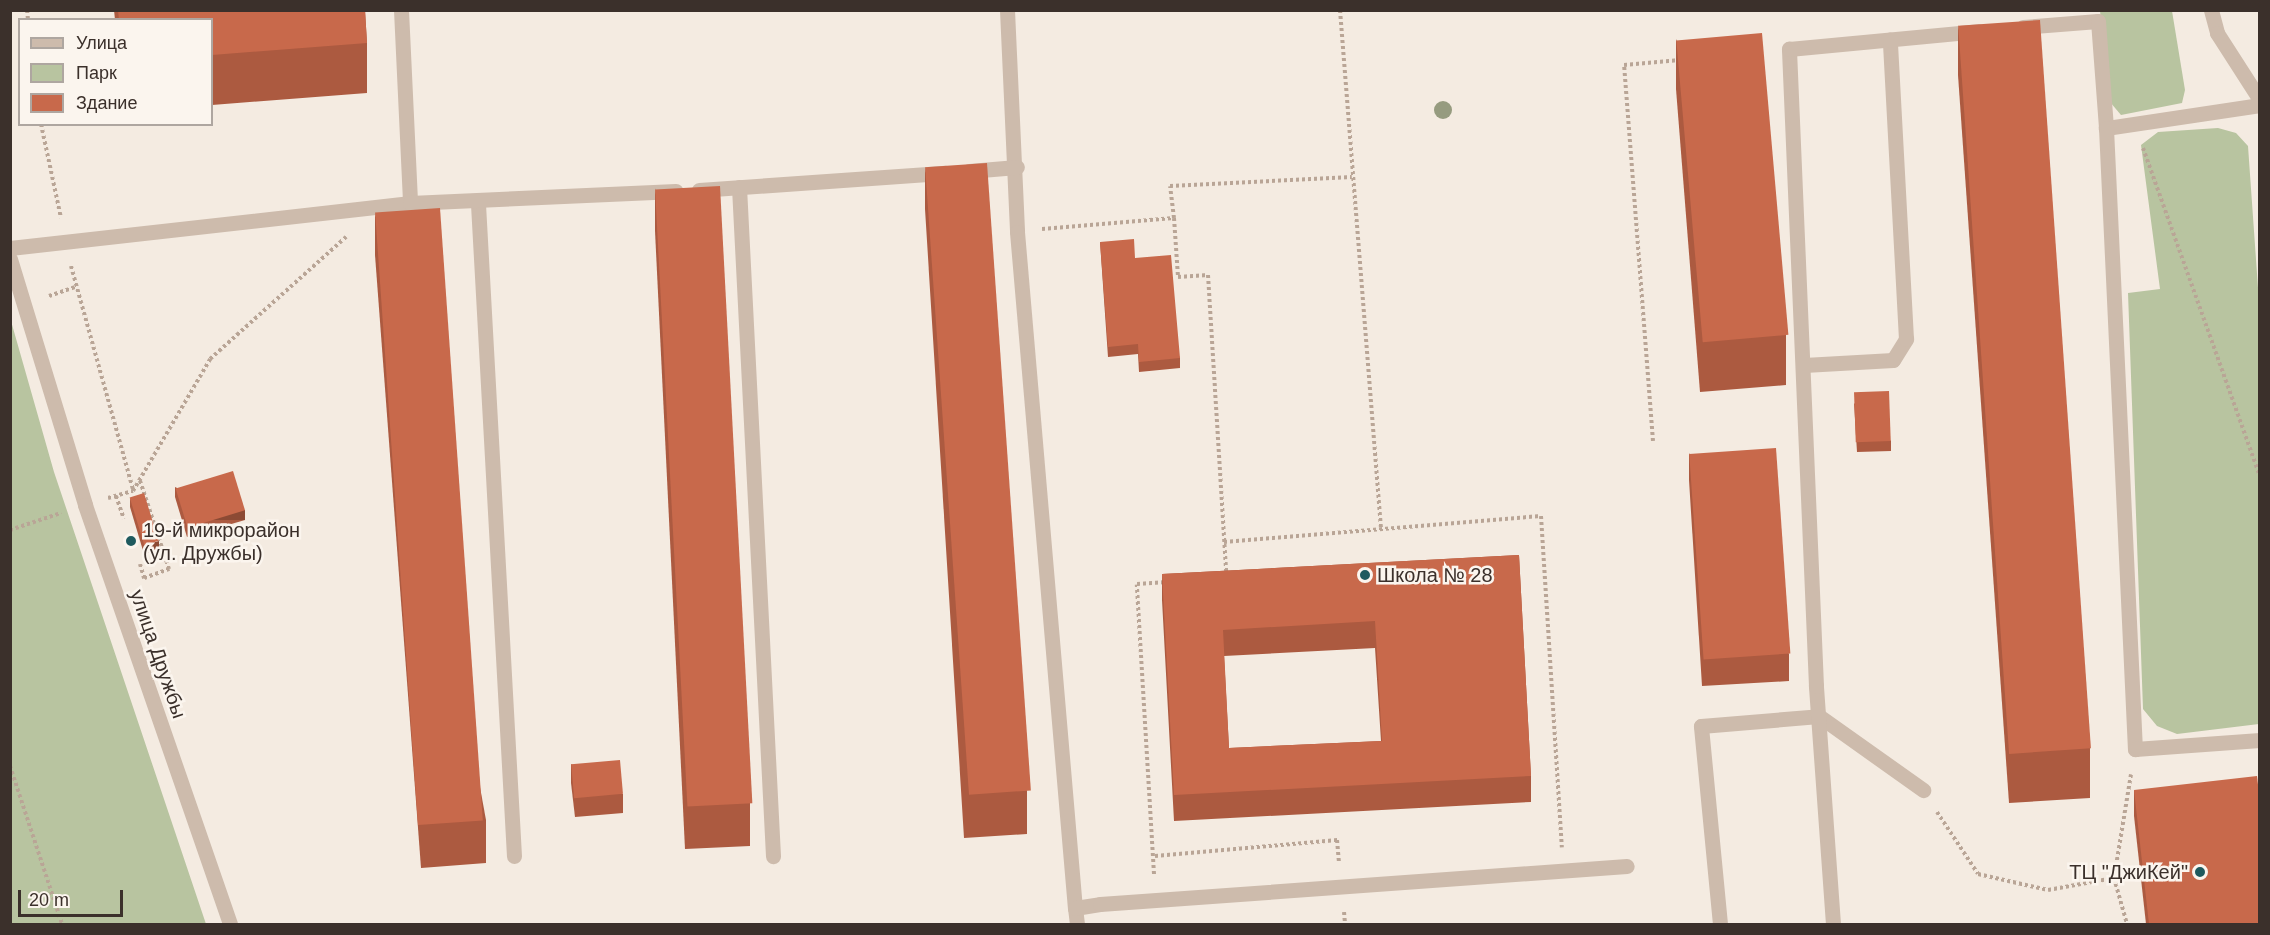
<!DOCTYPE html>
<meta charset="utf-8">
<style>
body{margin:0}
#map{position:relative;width:2270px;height:935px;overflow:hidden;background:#f4ebe1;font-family:Helvetica,sans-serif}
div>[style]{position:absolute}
.green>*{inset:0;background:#b8c4a0}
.path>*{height:4px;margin-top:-2px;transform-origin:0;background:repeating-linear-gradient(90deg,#b9a596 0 3px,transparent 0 6px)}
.service>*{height:15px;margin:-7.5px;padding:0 7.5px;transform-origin:7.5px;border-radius:7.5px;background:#cdbbac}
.minor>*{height:15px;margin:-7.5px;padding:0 7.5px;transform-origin:7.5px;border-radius:7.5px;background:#cdbbac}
.trees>*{width:18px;height:18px;margin:-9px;border-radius:50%;background:#969b7f}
.wall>*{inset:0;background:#ac5a40}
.shaded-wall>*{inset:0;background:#8c4a34;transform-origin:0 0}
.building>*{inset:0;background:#c8694b;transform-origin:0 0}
.dots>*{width:16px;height:16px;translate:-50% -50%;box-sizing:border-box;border:3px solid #fbf5ee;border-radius:50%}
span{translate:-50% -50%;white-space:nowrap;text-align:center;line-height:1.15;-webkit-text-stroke:5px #fbf5ee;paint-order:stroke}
.poi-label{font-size:20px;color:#3b302b}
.left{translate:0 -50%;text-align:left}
.right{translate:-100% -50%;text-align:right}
.street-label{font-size:20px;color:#3b302b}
.frame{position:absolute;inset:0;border:12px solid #3b302b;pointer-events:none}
.legend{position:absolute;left:18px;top:18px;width:195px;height:108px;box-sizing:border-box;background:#fbf5ee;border:2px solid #aea6a0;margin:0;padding:8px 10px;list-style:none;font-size:18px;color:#3b302b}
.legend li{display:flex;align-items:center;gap:12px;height:30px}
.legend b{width:30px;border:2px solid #aea6a0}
.scale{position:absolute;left:18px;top:890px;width:105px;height:27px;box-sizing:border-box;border:3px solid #3b302b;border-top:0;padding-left:8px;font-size:18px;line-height:21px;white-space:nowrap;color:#3b302b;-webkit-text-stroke:4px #fbf5ee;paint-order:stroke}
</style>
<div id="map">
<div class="green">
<div style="clip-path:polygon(2100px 11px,2172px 11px,2185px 90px,2182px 103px,2121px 115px,2110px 102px)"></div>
<div style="clip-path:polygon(2218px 128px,2236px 133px,2248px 146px,2260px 316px,2259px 724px,2177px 734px,2157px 726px,2143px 709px,2128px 293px,2160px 289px,2141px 145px,2158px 132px)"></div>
<div style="clip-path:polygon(11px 321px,54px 472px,206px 924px,11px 924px)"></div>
</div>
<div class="path">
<div style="left:27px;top:10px;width:10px;rotate:84deg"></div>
<div style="left:1340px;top:10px;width:521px;rotate:85.48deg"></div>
<div style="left:41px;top:124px;width:96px;rotate:78deg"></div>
<div style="left:2143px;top:148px;width:349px;rotate:70.4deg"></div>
<div style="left:1174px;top:218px;width:59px;rotate:86.1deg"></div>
<div style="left:1178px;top:277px;width:30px;rotate:-4deg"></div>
<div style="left:1208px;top:275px;width:299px;rotate:86.5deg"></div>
<div style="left:1042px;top:229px;width:132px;rotate:-4.8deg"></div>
<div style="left:1174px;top:218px;width:32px;rotate:-97deg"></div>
<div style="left:1170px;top:186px;width:182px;rotate:-2.8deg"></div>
<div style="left:71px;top:266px;width:232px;rotate:74.5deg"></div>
<div style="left:49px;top:296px;width:28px;rotate:-19deg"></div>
<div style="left:1653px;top:441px;width:377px;rotate:-94.4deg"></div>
<div style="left:1624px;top:65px;width:56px;rotate:-5.1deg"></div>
<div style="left:116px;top:496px;width:24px;rotate:71deg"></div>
<div style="left:108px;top:498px;width:26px;rotate:-16deg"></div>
<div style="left:133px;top:491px;width:153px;rotate:-59.7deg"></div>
<div style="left:210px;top:359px;width:183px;rotate:-41.9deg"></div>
<div style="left:10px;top:530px;width:54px;rotate:-18.4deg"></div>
<div style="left:1224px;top:542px;width:318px;rotate:-4.7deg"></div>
<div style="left:1541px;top:516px;width:332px;rotate:86.4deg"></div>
<div style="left:140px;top:564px;width:15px;rotate:74deg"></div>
<div style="left:144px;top:578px;width:27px;rotate:-20deg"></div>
<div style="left:169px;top:569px;width:93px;rotate:-108.2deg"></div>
<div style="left:10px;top:766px;width:166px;rotate:71.8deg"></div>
<div style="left:1937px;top:812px;width:74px;rotate:56.5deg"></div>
<div style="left:1978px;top:874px;width:72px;rotate:12.9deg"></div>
<div style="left:2048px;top:890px;width:67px;rotate:-10.3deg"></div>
<div style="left:2114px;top:878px;width:105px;rotate:-80.7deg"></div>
<div style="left:1155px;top:856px;width:183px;rotate:-5deg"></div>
<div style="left:1337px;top:840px;width:23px;rotate:85deg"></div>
<div style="left:1154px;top:874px;width:290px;rotate:-93.4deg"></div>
<div style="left:1137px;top:584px;width:30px;rotate:-4deg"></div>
<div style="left:2114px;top:878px;width:48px;rotate:74.2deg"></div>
<div style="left:1344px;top:912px;width:12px;rotate:85deg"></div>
</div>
<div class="service">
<div style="left:401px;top:10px;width:193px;rotate:87.3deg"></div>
<div style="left:1007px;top:10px;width:222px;rotate:87.4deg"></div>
<div style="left:1017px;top:232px;width:678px;rotate:85.1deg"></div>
<div style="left:2211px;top:10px;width:24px;rotate:75deg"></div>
<div style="left:2217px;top:33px;width:80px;rotate:57.3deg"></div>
<div style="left:2023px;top:27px;width:75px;rotate:-4.6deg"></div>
<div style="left:2098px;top:21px;width:107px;rotate:85.7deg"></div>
<div style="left:2260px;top:105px;width:156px;rotate:171.5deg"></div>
<div style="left:2106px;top:128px;width:622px;rotate:87.33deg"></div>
<div style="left:2135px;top:749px;width:125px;rotate:-4.1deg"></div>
<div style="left:969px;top:171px;width:48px;rotate:-4.8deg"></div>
<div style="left:739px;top:187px;width:670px;rotate:87.09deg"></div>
<div style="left:699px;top:190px;width:247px;rotate:-4deg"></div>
<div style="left:478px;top:204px;width:653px;rotate:86.84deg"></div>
<div style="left:10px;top:248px;width:403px;rotate:-6.4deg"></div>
<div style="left:410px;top:203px;width:266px;rotate:-2.6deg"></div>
<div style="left:1804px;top:365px;width:89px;rotate:-3.2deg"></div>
<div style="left:1893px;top:360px;width:25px;rotate:-58deg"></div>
<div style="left:1906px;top:339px;width:300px;rotate:-93.1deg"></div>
<div style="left:1077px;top:924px;width:16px;rotate:-97deg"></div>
<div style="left:1075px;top:908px;width:25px;rotate:-9deg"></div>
<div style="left:1100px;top:904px;width:528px;rotate:-4.12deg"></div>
<div style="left:1720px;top:924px;width:199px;rotate:-95.5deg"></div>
<div style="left:1701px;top:726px;width:118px;rotate:-4.8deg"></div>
<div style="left:1819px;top:716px;width:128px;rotate:35.4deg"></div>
<div style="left:1833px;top:924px;width:239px;rotate:-94.1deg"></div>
<div style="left:1816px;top:686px;width:638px;rotate:-92.43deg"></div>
<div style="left:1789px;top:49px;width:190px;rotate:-5.4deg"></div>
</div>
<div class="minor">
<div style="left:10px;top:259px;width:257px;rotate:73deg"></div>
<div style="left:85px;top:505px;width:443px;rotate:70.9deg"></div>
</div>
<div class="trees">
<div style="left:1443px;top:110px"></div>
</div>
<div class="wall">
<div style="clip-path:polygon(114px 10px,365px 10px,367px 43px,367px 93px,212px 105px,212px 20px,115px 20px)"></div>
<div style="clip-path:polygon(1958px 25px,2090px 748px,2090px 798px,2009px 803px,1958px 75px)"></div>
<div style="clip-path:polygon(1676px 39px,1786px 335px,1786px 385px,1700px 392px,1676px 89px)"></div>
<div style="clip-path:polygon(925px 167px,1027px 791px,1027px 834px,964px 838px,925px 209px)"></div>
<div style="clip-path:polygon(655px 188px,750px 803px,750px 846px,685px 849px,655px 231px)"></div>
<div style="clip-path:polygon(375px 212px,486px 820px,486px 863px,421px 868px,375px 255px)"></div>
<div style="clip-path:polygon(1100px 242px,1135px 258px,1180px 358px,1180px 368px,1139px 372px,1138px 354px,1108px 357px)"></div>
<div style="clip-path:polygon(1854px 403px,1891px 441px,1891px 451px,1857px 452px)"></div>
<div style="clip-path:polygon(1689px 453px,1789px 654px,1789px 681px,1702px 686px,1689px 480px)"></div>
<div style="clip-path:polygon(175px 487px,245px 520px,187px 537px,175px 497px)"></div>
<div style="clip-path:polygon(130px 498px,159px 550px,144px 554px,130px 507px)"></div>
<div style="clip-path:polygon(evenodd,1519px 555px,1531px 776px,1531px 802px,1174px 821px,1162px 600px,1162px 574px,1519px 555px,1375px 648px,1381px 741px,1229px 748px,1224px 656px,1375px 648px)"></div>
<div style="clip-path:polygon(571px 764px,623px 794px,623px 813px,575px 817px,571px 783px)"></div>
<div style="clip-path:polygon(2134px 790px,2259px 924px,2146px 924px,2134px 816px)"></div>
</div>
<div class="shaded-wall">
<div style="left:245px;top:510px;width:10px;height:60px;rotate:90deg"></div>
<div style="clip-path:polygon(159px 541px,159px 550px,144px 554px,144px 545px)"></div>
</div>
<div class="building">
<div style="clip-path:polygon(118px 10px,365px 10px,367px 43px,212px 55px,212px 20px,119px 20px)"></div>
<div style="left:2040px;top:20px;width:730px;height:82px;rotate:86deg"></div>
<div style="left:1762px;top:33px;width:303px;height:86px;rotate:85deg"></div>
<div style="left:987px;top:163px;width:629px;height:62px;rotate:86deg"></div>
<div style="left:720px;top:186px;width:618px;height:65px;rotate:87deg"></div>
<div style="left:440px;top:208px;width:614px;height:65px;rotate:86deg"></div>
<div style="clip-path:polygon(1134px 239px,1135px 258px,1171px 255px,1180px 358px,1139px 362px,1138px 344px,1108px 347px,1100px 242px)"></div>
<div style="left:1889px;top:391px;width:50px;height:35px;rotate:88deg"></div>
<div style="left:1776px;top:448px;width:206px;height:87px;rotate:86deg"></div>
<div style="left:233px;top:471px;width:41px;height:60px;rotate:73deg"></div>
<div style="left:144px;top:493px;width:50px;height:15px;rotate:73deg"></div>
<div style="clip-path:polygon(evenodd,1519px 555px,1531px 776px,1174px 795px,1162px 574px,1519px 555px,1375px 621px,1382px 741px,1229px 748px,1223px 630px,1375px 621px)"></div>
<div style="left:620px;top:760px;width:34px;height:49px;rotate:85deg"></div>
<div style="clip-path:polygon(2257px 776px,2259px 793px,2259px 924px,2149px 924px,2134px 790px)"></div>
</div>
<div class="dots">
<div style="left:131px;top:541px;background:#1f5a5e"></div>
<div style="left:1365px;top:575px;background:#1f5a5e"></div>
<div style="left:2200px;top:872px;background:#1f5a5e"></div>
</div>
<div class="poi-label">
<span class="left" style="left:143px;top:542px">19-й микрорайон<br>(ул. Дружбы)</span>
<span class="left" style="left:1377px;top:575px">Школа № 28</span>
<span class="right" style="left:2188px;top:872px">ТЦ "ДжиКей"</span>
</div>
<div class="street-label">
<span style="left:158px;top:654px;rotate:71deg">улица Дружбы</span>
</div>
<div class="frame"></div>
<ul class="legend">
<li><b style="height:8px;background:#cdbbac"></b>Улица</li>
<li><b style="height:16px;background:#b8c4a0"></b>Парк</li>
<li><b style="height:16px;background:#c8694b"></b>Здание</li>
</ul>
<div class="scale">20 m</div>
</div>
